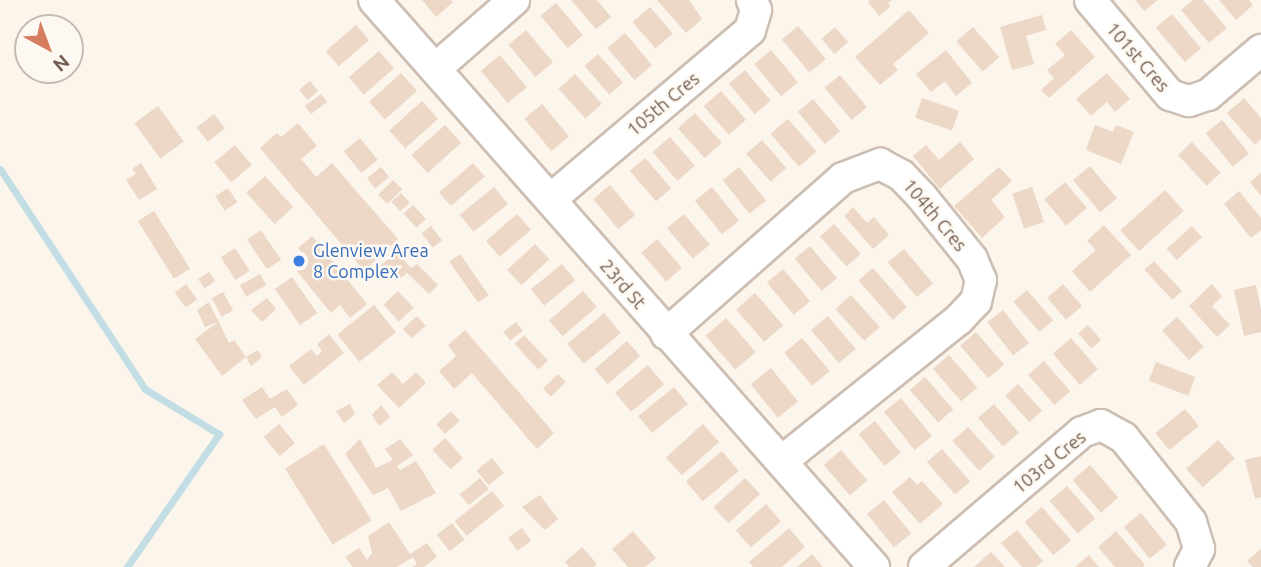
<!DOCTYPE html>
<style>
body{margin:0}
#map{position:relative;width:1261px;height:567px;overflow:hidden;background:#fbf5ec;font-family:Ubuntu,sans-serif}
div>[style]{position:absolute}
.stream>*{height:7px;margin:-3.5px;padding:0 3.5px;transform-origin:3.5px;border-radius:3.5px;background:#c2dde3}
.building>*{inset:0;background:#edd7c6;transform-origin:0 0}
.roads{filter:drop-shadow(2px 0 #ccbeb2) drop-shadow(-2px 0 #ccbeb2) drop-shadow(0 2px #ccbeb2) drop-shadow(0 -2px #ccbeb2)}
.minor>*{height:30px;margin:-15px;padding:0 15px;transform-origin:15px;border-radius:15px;background:#fff}
.dots>*{width:19px;height:19px;translate:-50% -50%;box-sizing:border-box;border:4px solid #fdf9f2;border-radius:50%}
span{translate:-50% -50%;white-space:nowrap;text-align:center;line-height:1.15;-webkit-text-stroke:5px #fdf9f2;paint-order:stroke}
.street-label{font-size:18px;color:#735e51}
.shop-label{font-size:18px;color:#366cbe}
.left{translate:0 -50%;text-align:left}
.north{position:absolute;left:14px;top:14px;width:70px;height:70px;box-sizing:border-box;background:#fdf9f2;border:2px solid #c6bbb2;border-radius:50%;rotate:139deg;font-size:19px;font-weight:700;line-height:28px;text-align:center;color:#735e51}
.north::after{content:'';display:block;margin:auto;width:24px;height:32px;background:#d67d60;clip-path:polygon(50% 0,100% 100%,50% 72%,0 100%)}
</style>
<div id="map">
<div class="stream">
<div style="left:0;top:169px;width:263px;rotate:56.6deg"></div>
<div style="left:145px;top:389px;width:87px;rotate:31.3deg"></div>
<div style="left:219px;top:434px;width:162px;rotate:124.7deg"></div>
</div>
<div class="building">
<div style="clip-path:polygon(422px 0,451px 0,453px 2px,436px 17px)"></div>
<div style="clip-path:polygon(571px 0,597px 0,611px 17px,596px 29px)"></div>
<div style="clip-path:polygon(657px 0,689px 0,702px 19px,686px 33px)"></div>
<div style="clip-path:polygon(870px 0,892px 0,888px 3px,890px 7px,879px 16px,868px 2px)"></div>
<div style="clip-path:polygon(1135px 0,1158px 0,1144px 11px)"></div>
<div style="clip-path:polygon(1193px 0,1203px 0,1227px 28px,1209px 43px,1181px 10px)"></div>
<div style="clip-path:polygon(1219px 0,1249px 0,1253px 5px,1236px 20px)"></div>
<div style="left:556px;top:3px;width:42px;height:20px;rotate:50deg"></div>
<div style="left:650px;top:7px;width:35px;height:23px;rotate:49deg"></div>
<div style="clip-path:polygon(909px 10px,929px 33px,893px 64px,898px 70px,880px 85px,855px 57px)"></div>
<div style="left:1172px;top:14px;width:45px;height:21px;rotate:50deg"></div>
<div style="clip-path:polygon(1042px 15px,1046px 30px,1026px 36px,1034px 64px,1012px 70px,1000px 27px)"></div>
<div style="left:356px;top:25px;width:20px;height:40px;rotate:49deg"></div>
<div style="left:798px;top:26px;width:43px;height:21px;rotate:50deg"></div>
<div style="left:835px;top:27px;width:20px;height:18px;rotate:49deg"></div>
<div style="left:973px;top:27px;width:40px;height:22px;rotate:49deg"></div>
<div style="left:526px;top:30px;width:42px;height:23px;rotate:50deg"></div>
<div style="clip-path:polygon(1071px 30px,1095px 57px,1049px 98px,1041px 90px,1054px 78px,1047px 70px,1065px 55px,1055px 44px)"></div>
<div style="left:625px;top:33px;width:42px;height:23px;rotate:50deg"></div>
<div style="left:771px;top:50px;width:42px;height:22px;rotate:50deg"></div>
<div style="clip-path:polygon(946px 50px,972px 83px,956px 96px,945px 81px,931px 92px,916px 74px)"></div>
<div style="left:379px;top:51px;width:23px;height:40px;rotate:49deg"></div>
<div style="left:598px;top:54px;width:38px;height:18px;rotate:49deg"></div>
<div style="left:500px;top:55px;width:42px;height:25px;rotate:50deg"></div>
<div style="left:745px;top:70px;width:40px;height:21px;rotate:50deg"></div>
<div style="left:401px;top:73px;width:24px;height:43px;rotate:48deg"></div>
<div style="clip-path:polygon(1107px 73px,1130px 99px,1115px 112px,1107px 102px,1091px 116px,1076px 99px)"></div>
<div style="left:575px;top:74px;width:40px;height:22px;rotate:48deg"></div>
<div style="left:840px;top:75px;width:42px;height:20px;rotate:50deg"></div>
<div style="left:310px;top:81px;width:13px;height:14px;rotate:51deg"></div>
<div style="left:721px;top:91px;width:38px;height:23px;rotate:49deg"></div>
<div style="left:321px;top:94px;width:10px;height:20px;rotate:53deg"></div>
<div style="left:922px;top:98px;width:39px;height:21px;rotate:19deg"></div>
<div style="clip-path:polygon(1244px 98px,1261px 118px,1261px 139px,1255px 145px,1227px 113px)"></div>
<div style="left:813px;top:99px;width:42px;height:20px;rotate:50deg"></div>
<div style="left:422px;top:101px;width:24px;height:44px;rotate:48deg"></div>
<div style="left:542px;top:104px;width:42px;height:23px;rotate:50deg"></div>
<div style="left:158px;top:106px;width:44px;height:29px;rotate:54deg"></div>
<div style="left:695px;top:113px;width:40px;height:23px;rotate:48deg"></div>
<div style="left:214px;top:114px;width:18px;height:22px;rotate:52deg"></div>
<div style="left:788px;top:119px;width:43px;height:23px;rotate:49deg"></div>
<div style="left:1222px;top:120px;width:43px;height:21px;rotate:51deg"></div>
<div style="clip-path:polygon(298px 123px,317px 146px,301px 159px,316px 177px,332px 163px,398px 239px,364px 271px,260px 148px,277px 133px,281px 137px)"></div>
<div style="left:445px;top:125px;width:24px;height:45px;rotate:48deg"></div>
<div style="clip-path:polygon(1095px 125px,1113px 132px,1116px 125px,1134px 132px,1121px 164px,1086px 150px)"></div>
<div style="left:670px;top:137px;width:38px;height:23px;rotate:49deg"></div>
<div style="left:360px;top:138px;width:28px;height:21px;rotate:51deg"></div>
<div style="left:762px;top:140px;width:37px;height:21px;rotate:49deg"></div>
<div style="clip-path:polygon(960px 142px,974px 159px,940px 189px,913px 156px,926px 145px,939px 160px)"></div>
<div style="left:1192px;top:142px;width:42px;height:19px;rotate:47deg"></div>
<div style="left:235px;top:145px;width:26px;height:27px;rotate:50deg"></div>
<div style="left:645px;top:158px;width:40px;height:20px;rotate:49deg"></div>
<div style="clip-path:polygon(141px 163px,157px 189px,139px 200px,126px 180px,136px 174px,132px 169px)"></div>
<div style="left:473px;top:163px;width:18px;height:45px;rotate:49deg"></div>
<div style="left:1090px;top:166px;width:42px;height:22px;rotate:50deg"></div>
<div style="left:381px;top:167px;width:13px;height:18px;rotate:51deg"></div>
<div style="left:739px;top:167px;width:43px;height:21px;rotate:51deg"></div>
<div style="clip-path:polygon(999px 167px,1012px 181px,991px 200px,1005px 217px,982px 238px,954px 206px)"></div>
<div style="clip-path:polygon(1261px 173px,1261px 196px,1250px 182px)"></div>
<div style="left:265px;top:176px;width:42px;height:25px;rotate:48deg"></div>
<div style="left:393px;top:180px;width:13px;height:21px;rotate:45deg"></div>
<div style="left:1065px;top:182px;width:34px;height:27px;rotate:50deg"></div>
<div style="left:610px;top:185px;width:39px;height:22px;rotate:50deg"></div>
<div style="left:494px;top:187px;width:22px;height:44px;rotate:51deg"></div>
<div style="left:712px;top:187px;width:43px;height:22px;rotate:51deg"></div>
<div style="left:1032px;top:187px;width:37px;height:21px;rotate:71deg"></div>
<div style="left:228px;top:188px;width:17px;height:15px;rotate:57deg"></div>
<div style="left:1165px;top:190px;width:28px;height:60px;rotate:48deg"></div>
<div style="clip-path:polygon(1239px 191px,1261px 218px,1261px 230px,1251px 238px,1224px 204px)"></div>
<div style="left:401px;top:193px;width:13px;height:13px;rotate:48deg"></div>
<div style="left:413px;top:205px;width:19px;height:13px;rotate:47deg"></div>
<div style="clip-path:polygon(853px 207px,867px 223px,874px 217px,889px 235px,873px 249px,844px 216px)"></div>
<div style="left:154px;top:211px;width:68px;height:19px;rotate:58deg"></div>
<div style="left:517px;top:214px;width:21px;height:41px;rotate:49deg"></div>
<div style="left:684px;top:214px;width:40px;height:22px;rotate:50deg"></div>
<div style="left:834px;top:224px;width:40px;height:19px;rotate:48deg"></div>
<div style="clip-path:polygon(1104px 225px,1131px 255px,1090px 292px,1072px 271px,1096px 250px,1087px 241px)"></div>
<div style="left:431px;top:226px;width:18px;height:12px;rotate:52deg"></div>
<div style="left:1192px;top:226px;width:15px;height:34px;rotate:48deg"></div>
<div style="left:261px;top:230px;width:36px;height:17px;rotate:56deg"></div>
<div style="clip-path:polygon(312px 236px,367px 304px,350px 318px,340px 305px,331px 313px,296px 270px,308px 261px,298px 248px)"></div>
<div style="left:657px;top:239px;width:38px;height:21px;rotate:49deg"></div>
<div style="left:535px;top:244px;width:21px;height:38px;rotate:47deg"></div>
<div style="left:810px;top:246px;width:42px;height:20px;rotate:50deg"></div>
<div style="left:235px;top:248px;width:27px;height:17px;rotate:57deg"></div>
<div style="left:904px;top:249px;width:45px;height:21px;rotate:50deg"></div>
<div style="clip-path:polygon(397px 252px,411px 268px,417px 264px,438px 285px,429px 294px,407px 273px,397px 281px,381px 265px)"></div>
<div style="left:460px;top:254px;width:50px;height:13px;rotate:55deg"></div>
<div style="left:1154px;top:261px;width:41px;height:13px;rotate:47deg"></div>
<div style="left:562px;top:264px;width:21px;height:40px;rotate:51deg"></div>
<div style="left:873px;top:268px;width:52px;height:19px;rotate:49deg"></div>
<div style="left:783px;top:269px;width:42px;height:21px;rotate:50deg"></div>
<div style="left:209px;top:272px;width:11px;height:13px;rotate:56deg"></div>
<div style="left:260px;top:274px;width:13px;height:23px;rotate:61deg"></div>
<div style="left:292px;top:277px;width:44px;height:21px;rotate:55deg"></div>
<div style="left:186px;top:284px;width:19px;height:14px;rotate:54deg"></div>
<div style="left:1063px;top:284px;width:29px;height:21px;rotate:49deg"></div>
<div style="clip-path:polygon(1212px 284px,1222px 296px,1212px 306px,1230px 325px,1217px 337px,1189px 306px)"></div>
<div style="clip-path:polygon(1256px 285px,1261px 310px,1261px 332px,1244px 336px,1234px 290px)"></div>
<div style="left:1027px;top:290px;width:40px;height:18px;rotate:49deg"></div>
<div style="left:398px;top:291px;width:23px;height:20px;rotate:47deg"></div>
<div style="left:583px;top:291px;width:21px;height:45px;rotate:49deg"></div>
<div style="left:223px;top:292px;width:21px;height:13px;rotate:61deg"></div>
<div style="left:755px;top:293px;width:43px;height:25px;rotate:49deg"></div>
<div style="left:851px;top:295px;width:43px;height:21px;rotate:48deg"></div>
<div style="clip-path:polygon(267px 298px,276px 309px,262px 322px,251px 310px)"></div>
<div style="clip-path:polygon(209px 302px,229px 343px,234px 340px,246px 357px,222px 376px,195px 339px,218px 322px,205px 327px,197px 310px)"></div>
<div style="left:374px;top:305px;width:35px;height:47px;rotate:51deg"></div>
<div style="left:1003px;top:310px;width:42px;height:20px;rotate:52deg"></div>
<div style="left:604px;top:313px;width:26px;height:48px;rotate:50deg"></div>
<div style="left:417px;top:316px;width:13px;height:19px;rotate:48deg"></div>
<div style="left:828px;top:316px;width:43px;height:22px;rotate:50deg"></div>
<div style="left:1177px;top:317px;width:40px;height:20px;rotate:48deg"></div>
<div style="left:726px;top:318px;width:45px;height:27px;rotate:49deg"></div>
<div style="left:516px;top:322px;width:11px;height:16px;rotate:52deg"></div>
<div style="left:1088px;top:325px;width:20px;height:13px;rotate:49deg"></div>
<div style="clip-path:polygon(465px 330px,554px 433px,537px 449px,472px 373px,454px 389px,439px 371px,456px 356px,448px 345px)"></div>
<div style="left:976px;top:332px;width:43px;height:21px;rotate:49deg"></div>
<div style="clip-path:polygon(329px 334px,344px 353px,304px 385px,289px 366px,311px 349px,317px 356px,322px 351px,317px 344px)"></div>
<div style="left:524px;top:335px;width:35px;height:13px;rotate:47deg"></div>
<div style="left:802px;top:338px;width:43px;height:23px;rotate:50deg"></div>
<div style="left:1071px;top:338px;width:41px;height:24px;rotate:49deg"></div>
<div style="left:627px;top:341px;width:20px;height:43px;rotate:49deg"></div>
<div style="clip-path:polygon(258px 350px,262px 357px,251px 366px,246px 357px)"></div>
<div style="left:949px;top:355px;width:43px;height:21px;rotate:49deg"></div>
<div style="left:1044px;top:361px;width:40px;height:21px;rotate:49deg"></div>
<div style="left:1156px;top:362px;width:42px;height:20px;rotate:21deg"></div>
<div style="left:648px;top:365px;width:25px;height:43px;rotate:50deg"></div>
<div style="left:771px;top:368px;width:43px;height:26px;rotate:51deg"></div>
<div style="clip-path:polygon(392px 372px,403px 384px,416px 372px,426px 383px,399px 408px,377px 385px)"></div>
<div style="left:558px;top:374px;width:11px;height:21px;rotate:45deg"></div>
<div style="left:925px;top:377px;width:43px;height:20px;rotate:49deg"></div>
<div style="left:1018px;top:384px;width:36px;height:17px;rotate:48deg"></div>
<div style="clip-path:polygon(262px 387px,270px 399px,287px 389px,298px 405px,282px 417px,275px 407px,256px 419px,242px 400px)"></div>
<div style="left:674px;top:387px;width:22px;height:46px;rotate:51deg"></div>
<div style="left:901px;top:398px;width:49px;height:22px;rotate:51deg"></div>
<div style="clip-path:polygon(350px 404px,355px 414px,344px 423px,336px 411px)"></div>
<div style="left:994px;top:404px;width:38px;height:21px;rotate:49deg"></div>
<div style="clip-path:polygon(381px 405px,390px 417px,379px 426px,372px 415px)"></div>
<div style="left:1185px;top:409px;width:22px;height:38px;rotate:51deg"></div>
<div style="left:451px;top:411px;width:13px;height:20px;rotate:48deg"></div>
<div style="left:875px;top:421px;width:41px;height:21px;rotate:51deg"></div>
<div style="left:279px;top:424px;width:25px;height:20px;rotate:50deg"></div>
<div style="left:703px;top:424px;width:24px;height:50px;rotate:48deg"></div>
<div style="left:968px;top:427px;width:40px;height:21px;rotate:48deg"></div>
<div style="left:445px;top:438px;width:27px;height:17px;rotate:48deg"></div>
<div style="clip-path:polygon(360px 439px,376px 468px,393px 460px,385px 449px,400px 439px,413px 455px,397px 466px,400px 470px,416px 461px,436px 493px,401px 511px,388px 488px,373px 495px,345px 454px)"></div>
<div style="left:1218px;top:440px;width:25px;height:43px;rotate:48deg"></div>
<div style="left:324px;top:444px;width:90px;height:46px;rotate:58deg"></div>
<div style="left:942px;top:449px;width:43px;height:20px;rotate:49deg"></div>
<div style="left:841px;top:450px;width:40px;height:23px;rotate:49deg"></div>
<div style="left:722px;top:451px;width:26px;height:47px;rotate:50deg"></div>
<div style="clip-path:polygon(1261px 456px,1261px 497px,1255px 499px,1245px 460px)"></div>
<div style="left:492px;top:458px;width:19px;height:20px;rotate:51deg"></div>
<div style="left:1090px;top:465px;width:43px;height:23px;rotate:49deg"></div>
<div style="clip-path:polygon(910px 477px,917px 485px,922px 481px,943px 504px,920px 524px,892px 492px)"></div>
<div style="left:480px;top:478px;width:14px;height:26px;rotate:51deg"></div>
<div style="left:745px;top:478px;width:22px;height:43px;rotate:47deg"></div>
<div style="left:1067px;top:486px;width:43px;height:23px;rotate:49deg"></div>
<div style="left:492px;top:491px;width:19px;height:48px;rotate:51deg"></div>
<div style="clip-path:polygon(540px 495px,558px 519px,545px 530px,522px 507px)"></div>
<div style="left:884px;top:500px;width:43px;height:22px;rotate:51deg"></div>
<div style="left:766px;top:504px;width:23px;height:40px;rotate:49deg"></div>
<div style="left:1042px;top:507px;width:44px;height:23px;rotate:49deg"></div>
<div style="left:1141px;top:513px;width:41px;height:22px;rotate:51deg"></div>
<div style="clip-path:polygon(389px 522px,410px 554px,427px 543px,437px 557px,424px 567px,412px 567px,417px 564px,413px 557px,397px 567px,353px 567px,345px 557px,359px 548px,367px 560px,372px 553px,368px 536px)"></div>
<div style="left:452px;top:523px;width:21px;height:19px;rotate:53deg"></div>
<div style="left:522px;top:528px;width:16px;height:17px;rotate:55deg"></div>
<div style="clip-path:polygon(789px 528px,805px 547px,782px 567px,753px 567px,749px 562px)"></div>
<div style="clip-path:polygon(1017px 530px,1043px 561px,1036px 567px,1022px 567px,1001px 543px)"></div>
<div style="clip-path:polygon(633px 531px,656px 558px,645px 567px,628px 567px,612px 549px)"></div>
<div style="clip-path:polygon(1116px 531px,1145px 565px,1143px 567px,1115px 567px,1098px 547px)"></div>
<div style="clip-path:polygon(582px 547px,597px 564px,594px 567px,569px 567px,565px 562px)"></div>
<div style="clip-path:polygon(1261px 549px,1261px 567px,1253px 567px,1247px 561px)"></div>
<div style="clip-path:polygon(991px 552px,1005px 567px,974px 567px)"></div>
<div style="clip-path:polygon(812px 554px,823px 567px,797px 567px)"></div>
<div style="clip-path:polygon(1089px 555px,1099px 567px,1075px 567px)"></div>
</div>
<div class="roads">
<div class="minor">
<div style="left:374px;top:0;width:756px;rotate:48.59deg"></div>
<div style="left:1090px;top:0;width:124px;rotate:49.9deg"></div>
<div style="left:1170px;top:95px;width:20px;rotate:18deg"></div>
<div style="left:1189px;top:101px;width:20px;rotate:-18deg"></div>
<div style="left:1208px;top:95px;width:70px;rotate:-40.3deg"></div>
<div style="left:435px;top:69px;width:105px;rotate:-41.1deg"></div>
<div style="left:551px;top:199px;width:261px;rotate:-40.3deg"></div>
<div style="left:750px;top:30px;width:21px;rotate:-73deg"></div>
<div style="left:756px;top:10px;width:11px;rotate:-112deg"></div>
<div style="left:666px;top:334px;width:236px;rotate:-41.4deg"></div>
<div style="left:843px;top:178px;width:40px;rotate:-21deg"></div>
<div style="left:880px;top:164px;width:24px;rotate:28deg"></div>
<div style="left:901px;top:175px;width:30px;rotate:46deg"></div>
<div style="left:922px;top:197px;width:80px;rotate:51.1deg"></div>
<div style="left:972px;top:259px;width:23px;rotate:67deg"></div>
<div style="left:981px;top:280px;width:22px;rotate:103deg"></div>
<div style="left:976px;top:301px;width:26px;rotate:133deg"></div>
<div style="left:958px;top:320px;width:224px;rotate:141.3deg"></div>
<div style="left:924px;top:567px;width:208px;rotate:-40.5deg"></div>
<div style="left:1082px;top:432px;width:20px;rotate:-20deg"></div>
<div style="left:1101px;top:425px;width:26px;rotate:29deg"></div>
<div style="left:1124px;top:438px;width:107px;rotate:51.4deg"></div>
<div style="left:1191px;top:522px;width:28px;rotate:73deg"></div>
<div style="left:1199px;top:549px;width:20px;rotate:117deg"></div>
</div>
</div>
<div class="dots">
<div style="left:299px;top:261px;background:#3f7fe0"></div>
</div>
<div class="street-label">
<span style="left:1138px;top:57px;rotate:49deg">101st Cres</span>
<span style="left:663px;top:104px;rotate:-40deg">105th Cres</span>
<span style="left:935px;top:215px;rotate:50deg">104th Cres</span>
<span style="left:623px;top:284px;rotate:49deg">23rd St</span>
<span style="left:1049px;top:462px;rotate:-39deg">103rd Cres</span>
</div>
<div class="shop-label">
<span class="left" style="left:313px;top:261px">Glenview Area<br>8 Complex</span>
</div>
<div class="north">N</div>
</div>
